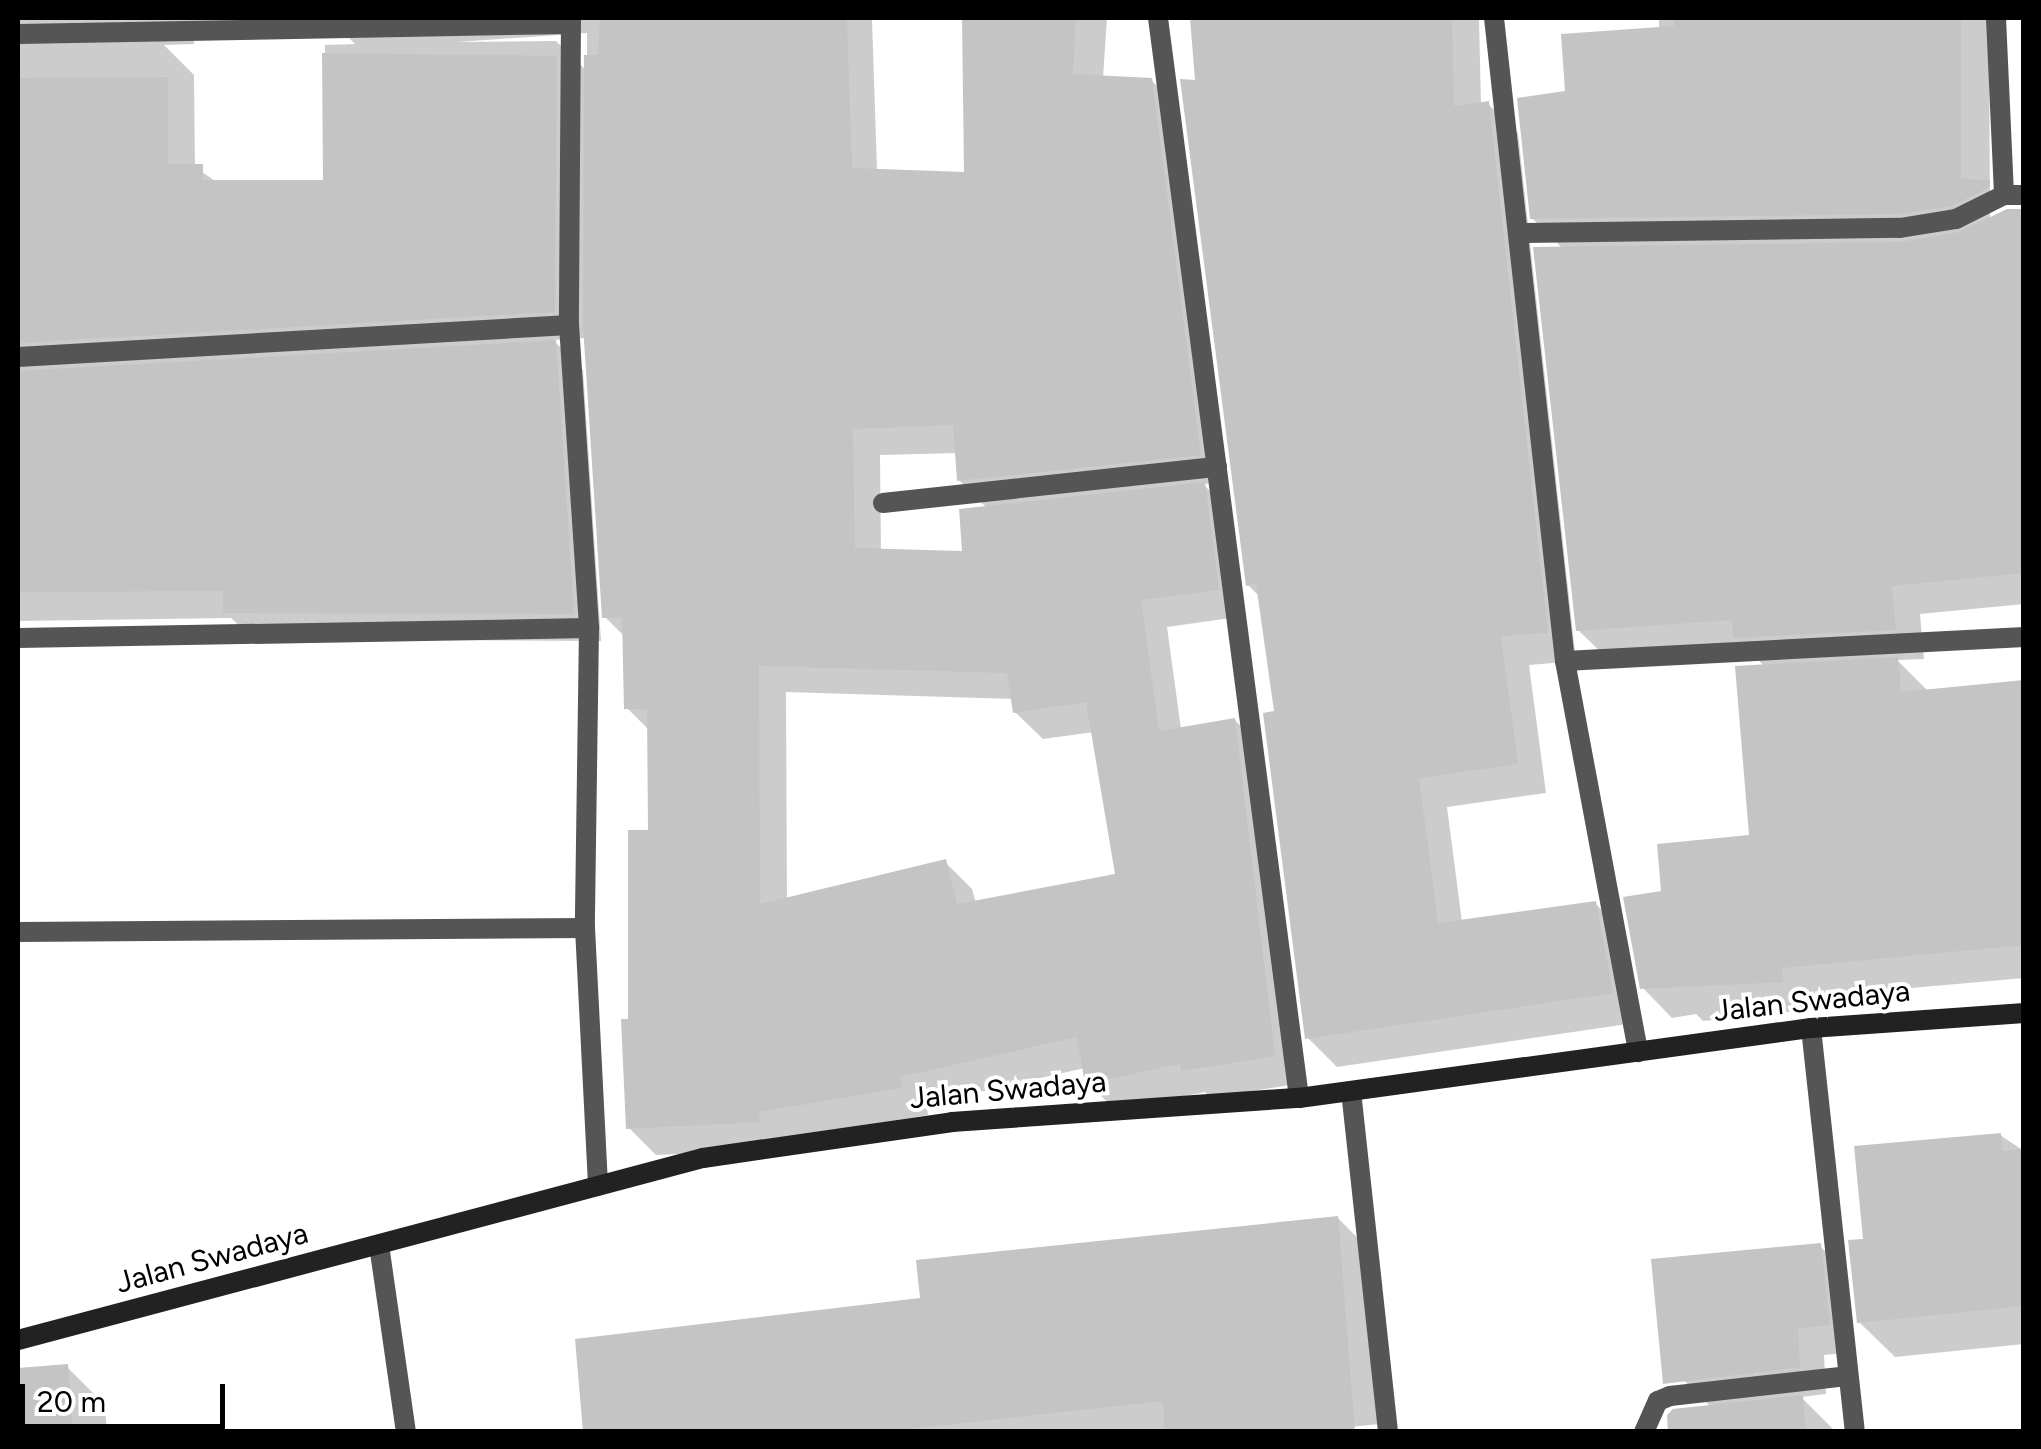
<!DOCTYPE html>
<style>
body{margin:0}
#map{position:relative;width:2041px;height:1449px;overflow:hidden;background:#fff;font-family:Figtree,sans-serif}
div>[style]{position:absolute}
.shadow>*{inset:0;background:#0003}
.building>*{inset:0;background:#c4c4c4}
.lane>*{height:20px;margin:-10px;padding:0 10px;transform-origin:10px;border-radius:10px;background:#555}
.street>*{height:20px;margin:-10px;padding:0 10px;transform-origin:10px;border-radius:10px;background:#555}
.secondary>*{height:20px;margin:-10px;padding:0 10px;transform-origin:10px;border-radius:10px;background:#222}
span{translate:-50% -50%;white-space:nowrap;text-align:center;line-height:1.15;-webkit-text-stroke:8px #fff;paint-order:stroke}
.street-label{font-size:30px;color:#000}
.frame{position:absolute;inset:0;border:20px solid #000;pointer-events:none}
.scale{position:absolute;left:20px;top:1384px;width:205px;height:45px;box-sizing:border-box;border:5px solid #000;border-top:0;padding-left:12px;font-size:30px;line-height:35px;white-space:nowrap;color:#000;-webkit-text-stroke:8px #fff;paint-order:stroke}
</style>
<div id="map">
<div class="shadow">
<div style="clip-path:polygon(evenodd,18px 18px,872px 18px,877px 171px,966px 174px,966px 18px,1107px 18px,1103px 78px,1151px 80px,1179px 108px,1227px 482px,1203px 484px,1231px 512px,1245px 616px,1167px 627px,1181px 729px,1235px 720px,1262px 748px,1301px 1083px,1211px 1098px,1205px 1092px,1115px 1110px,1088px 1082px,1085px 1068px,926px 1104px,928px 1115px,786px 1139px,786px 1149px,656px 1155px,629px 1128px,631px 1021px,651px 833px,650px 731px,627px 708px,625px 637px,605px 617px,586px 338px,553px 340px,583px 370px,601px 641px,253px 639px,231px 618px,18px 621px,18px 18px,194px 30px,341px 30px,355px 44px,325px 45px,326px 183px,218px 183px,195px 167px,194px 75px,164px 45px,194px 44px,194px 30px,18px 18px,587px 33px,587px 71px,556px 41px,457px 42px,587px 33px,18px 18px,958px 453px,959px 480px,987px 508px,964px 554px,881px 552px,880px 455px,958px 453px,18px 18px,786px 692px,1013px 699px,1015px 712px,1043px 739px,1094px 732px,1118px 876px,976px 903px,972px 889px,945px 862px,787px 900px,786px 692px)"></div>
<div style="clip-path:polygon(1192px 18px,1479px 18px,1481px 105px,1488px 104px,1518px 133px,1576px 661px,1529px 665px,1546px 793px,1447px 807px,1462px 922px,1595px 903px,1624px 933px,1641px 1022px,1337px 1067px,1307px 1037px,1277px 713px,1260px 597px,1248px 585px)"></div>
<div style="clip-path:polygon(1659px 18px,1989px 18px,1990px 228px,2024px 230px,2024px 604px,1920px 614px,1924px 659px,1897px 660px,1927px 690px,2024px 682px,2024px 978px,1810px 997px,1811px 1010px,1703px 1021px,1696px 1014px,1672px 1018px,1643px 988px,1664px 893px,1752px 837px,1765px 667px,1748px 649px,1608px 659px,1578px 630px,1563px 249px,1532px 218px,1568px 93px,1659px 29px)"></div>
<div style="clip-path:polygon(2000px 1135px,2024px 1151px,2024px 1344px,1895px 1357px,1859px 1322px,1866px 1241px)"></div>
<div style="clip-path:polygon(1338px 1218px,1378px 1259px,1390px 1423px,1298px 1432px,586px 1432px,922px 1301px)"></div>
<div style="clip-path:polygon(1820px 1246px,1847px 1273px,1855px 1352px,1824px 1355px,1826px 1394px,1801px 1397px,1836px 1432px,1688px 1432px,1712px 1408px,1663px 1360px)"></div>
<div style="clip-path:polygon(67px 1367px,105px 1405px,107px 1432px,18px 1432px,18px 1370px)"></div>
</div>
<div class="building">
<div style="clip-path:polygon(evenodd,600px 18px,847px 18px,852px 168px,964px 172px,962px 18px,1076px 18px,1073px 74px,1152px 78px,1201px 455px,957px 481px,953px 425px,853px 429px,855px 548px,962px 551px,959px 509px,1205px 482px,1219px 590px,1141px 600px,1159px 731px,1235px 718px,1275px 1056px,1181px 1071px,1180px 1064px,1085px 1084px,1077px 1037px,900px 1077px,902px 1088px,759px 1112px,760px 1122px,626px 1129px,621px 1019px,628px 1019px,628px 830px,648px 830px,647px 709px,624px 709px,622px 618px,602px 618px,583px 325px,584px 55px,598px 55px,600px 18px,759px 666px,1007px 673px,1013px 713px,1086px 702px,1115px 874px,957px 904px,946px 859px,760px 904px,759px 666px)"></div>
<div style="clip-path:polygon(1190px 18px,1452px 18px,1454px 106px,1489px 101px,1548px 633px,1501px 636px,1518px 764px,1419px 778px,1438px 923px,1596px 901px,1613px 993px,1305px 1039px,1263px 713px,1274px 711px,1256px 584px,1246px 586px,1180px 79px,1195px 80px)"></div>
<div style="clip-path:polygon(1674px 18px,1961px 18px,1961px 179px,1990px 180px,1990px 187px,1952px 206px,1899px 214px,1530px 219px,1517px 98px,1565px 91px,1561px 34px,1674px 26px)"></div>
<div style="clip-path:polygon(322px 53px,557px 56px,555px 312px,18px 343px,18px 78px,168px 77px,168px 164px,203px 164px,203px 180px,323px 180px)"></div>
<div style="clip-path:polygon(2007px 209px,2024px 209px,2024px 573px,1892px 586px,1896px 630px,1733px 638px,1732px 620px,1576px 631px,1533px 247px,1900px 242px,1959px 232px)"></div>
<div style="clip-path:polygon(556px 340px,574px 614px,223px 613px,223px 591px,18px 592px,18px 371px)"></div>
<div style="clip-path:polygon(1898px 657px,1901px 692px,2024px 680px,2024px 945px,1782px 968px,1783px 982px,1640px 989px,1623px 897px,1661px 891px,1657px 844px,1749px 835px,1735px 666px)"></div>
<div style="clip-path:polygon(2001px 1133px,2002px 1151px,2024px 1149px,2024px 1306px,1857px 1323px,1848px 1240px,1863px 1239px,1854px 1146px)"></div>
<div style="clip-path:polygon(1338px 1216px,1355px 1432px,1165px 1432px,1163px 1401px,880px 1432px,583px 1432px,575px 1339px,920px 1298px,916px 1260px)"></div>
<div style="clip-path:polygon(1821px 1243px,1830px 1325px,1798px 1329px,1800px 1367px,1663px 1384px,1651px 1259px)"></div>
<div style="clip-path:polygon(68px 1364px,73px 1432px,18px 1432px,18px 1368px)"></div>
<div style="clip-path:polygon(1803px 1395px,1806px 1432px,1668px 1432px,1667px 1415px,1673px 1409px)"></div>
</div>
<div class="lane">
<div style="left:379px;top:1245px;width:189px;rotate:81.8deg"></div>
</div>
<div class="street">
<div style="left:571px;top:18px;width:307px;rotate:90.4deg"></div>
<div style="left:569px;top:325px;width:304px;rotate:86.2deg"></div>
<div style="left:589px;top:628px;width:300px;rotate:90.8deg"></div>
<div style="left:585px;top:928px;width:258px;rotate:87.1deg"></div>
<div style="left:1158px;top:18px;width:1089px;rotate:82.56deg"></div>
<div style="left:1494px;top:18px;width:647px;rotate:83.7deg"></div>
<div style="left:1565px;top:661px;width:398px;rotate:79.4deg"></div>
<div style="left:1996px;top:18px;width:177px;rotate:87.4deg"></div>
<div style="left:18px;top:34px;width:553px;rotate:-1.04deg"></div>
<div style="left:1522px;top:233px;width:378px;rotate:-0.8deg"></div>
<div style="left:1900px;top:228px;width:57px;rotate:-9.1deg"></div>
<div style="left:1956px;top:219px;width:54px;rotate:-26.6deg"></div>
<div style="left:2004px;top:195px;width:20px"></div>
<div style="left:18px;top:357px;width:552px;rotate:-3.32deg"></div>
<div style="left:883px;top:503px;width:336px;rotate:-6.2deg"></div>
<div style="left:18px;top:638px;width:571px;rotate:-1deg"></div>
<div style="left:1565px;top:661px;width:460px;rotate:-3deg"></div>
<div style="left:18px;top:932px;width:567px;rotate:-0.4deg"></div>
<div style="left:1811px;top:1028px;width:406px;rotate:83.8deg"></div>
<div style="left:1351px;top:1091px;width:343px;rotate:83.8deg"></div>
<div style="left:1644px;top:1432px;width:34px;rotate:-66deg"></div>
<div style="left:1658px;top:1401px;width:13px;rotate:-23deg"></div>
<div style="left:1670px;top:1396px;width:178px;rotate:-6.4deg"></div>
</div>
<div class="secondary">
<div style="left:18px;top:1340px;width:709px;rotate:-14.88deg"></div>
<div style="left:703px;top:1158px;width:252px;rotate:-8.2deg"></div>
<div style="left:952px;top:1122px;width:348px;rotate:-4deg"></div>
<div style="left:1299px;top:1098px;width:517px;rotate:-7.79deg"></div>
<div style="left:1811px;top:1028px;width:214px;rotate:-4deg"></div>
</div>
<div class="street-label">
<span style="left:1812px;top:1001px;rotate:-6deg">Jalan Swadaya</span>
<span style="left:1008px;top:1090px;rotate:-5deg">Jalan Swadaya</span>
<span style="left:212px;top:1258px;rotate:-15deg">Jalan Swadaya</span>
</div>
<div class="frame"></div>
<div class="scale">20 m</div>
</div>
